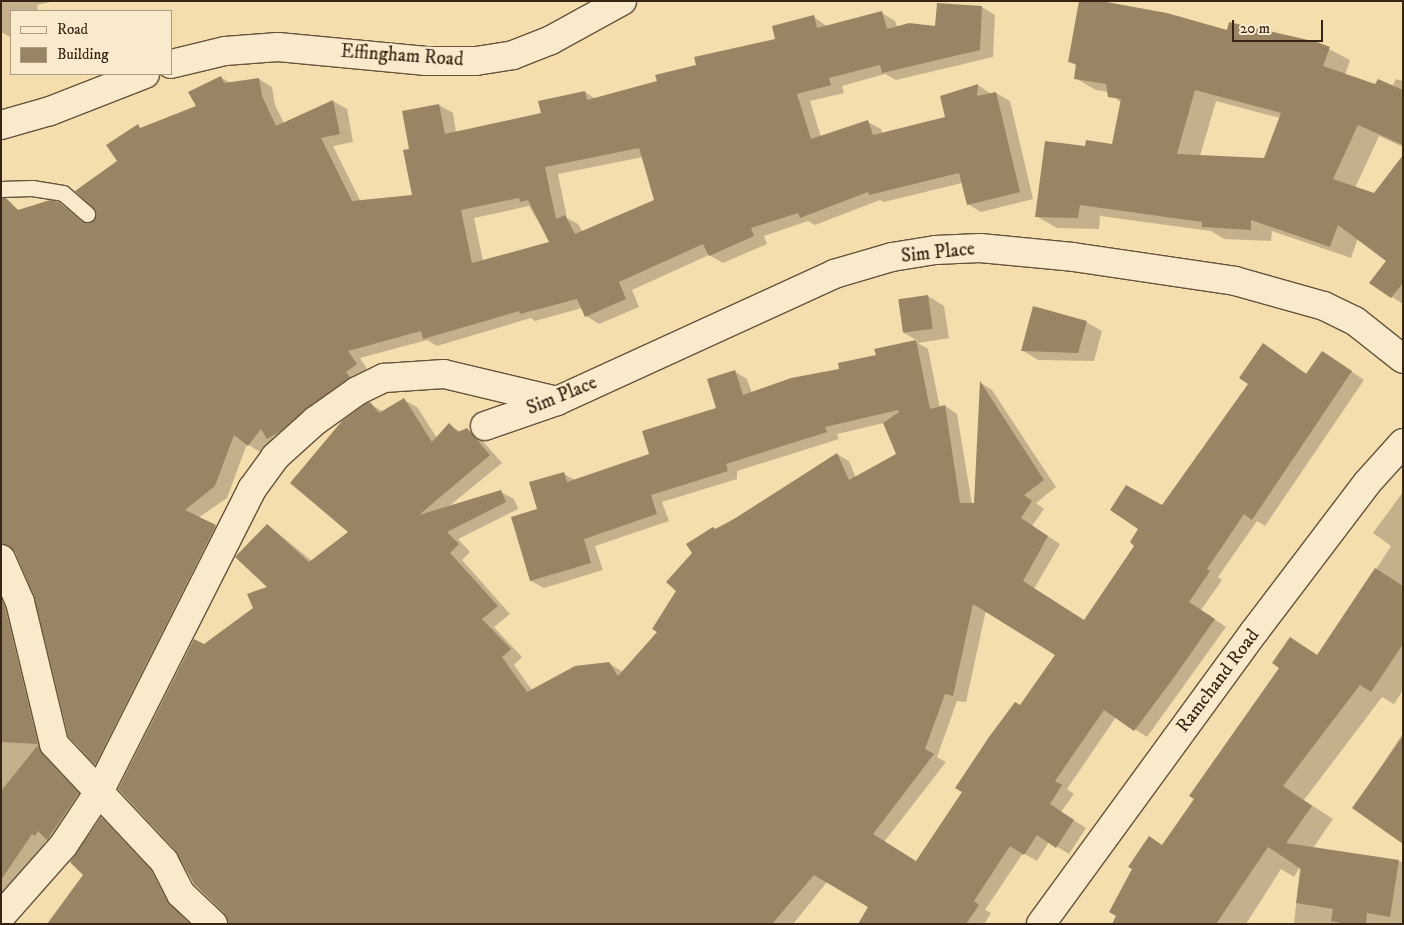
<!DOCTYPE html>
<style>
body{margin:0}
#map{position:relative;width:1404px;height:925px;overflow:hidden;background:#f5deae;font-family:"IM FELL DW Pica",serif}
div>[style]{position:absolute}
.shadow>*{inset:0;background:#0003}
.building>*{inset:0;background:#998564;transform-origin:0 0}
.roads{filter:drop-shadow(1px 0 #66533a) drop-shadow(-1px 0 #66533a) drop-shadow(0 1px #66533a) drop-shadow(0 -1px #66533a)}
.service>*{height:15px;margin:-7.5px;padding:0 7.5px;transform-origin:7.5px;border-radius:7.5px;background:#f8eaca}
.minor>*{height:28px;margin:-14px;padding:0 14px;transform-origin:14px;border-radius:14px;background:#f8eaca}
.tertiary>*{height:28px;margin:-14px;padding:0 14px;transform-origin:14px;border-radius:14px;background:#f8eaca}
span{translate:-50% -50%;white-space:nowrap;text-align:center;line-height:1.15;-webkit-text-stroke:4.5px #f8eaca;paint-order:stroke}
.street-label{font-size:19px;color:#362514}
.frame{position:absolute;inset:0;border:2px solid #362514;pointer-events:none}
.legend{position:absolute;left:10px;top:10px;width:162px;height:65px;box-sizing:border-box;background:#f8eaca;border:1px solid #aa9b81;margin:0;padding:6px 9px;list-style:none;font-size:15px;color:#362514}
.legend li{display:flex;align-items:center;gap:10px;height:25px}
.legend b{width:25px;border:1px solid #aa9b81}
.scale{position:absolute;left:1232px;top:20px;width:91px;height:22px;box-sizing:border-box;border:2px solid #362514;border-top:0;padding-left:6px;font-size:15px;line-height:18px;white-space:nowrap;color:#362514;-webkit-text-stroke:4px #f8eaca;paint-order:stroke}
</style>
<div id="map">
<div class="shadow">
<div style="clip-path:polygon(1px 1px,55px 1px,37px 5px,38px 11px,11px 11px,10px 37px,1px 32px)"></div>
<div style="clip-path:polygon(evenodd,982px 7px,995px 15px,993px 57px,896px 80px,885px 74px,842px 86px,844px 93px,810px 101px,821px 137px,868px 122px,881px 129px,883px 134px,947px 118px,978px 85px,991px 94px,996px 93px,1010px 101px,1033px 199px,981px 212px,968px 204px,962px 183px,884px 202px,880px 200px,815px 225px,808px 221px,764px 236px,767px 244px,723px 263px,709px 255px,632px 290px,639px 307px,599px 324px,586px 316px,582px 308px,535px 321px,531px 318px,437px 346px,427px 340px,360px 358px,369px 372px,281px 446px,271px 441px,262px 453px,247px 444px,227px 498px,198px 518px,229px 534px,109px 772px,96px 764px,69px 736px,36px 598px,16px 551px,2px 557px,1px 562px,1px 210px,20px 211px,58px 203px,91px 224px,97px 217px,119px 161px,138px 126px,142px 129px,197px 106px,220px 77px,231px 83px,259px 79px,272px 87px,275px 105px,284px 123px,333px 101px,347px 109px,353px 142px,333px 146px,361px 202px,414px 196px,411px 150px,439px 105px,453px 113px,456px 133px,542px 114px,585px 92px,596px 99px,658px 82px,777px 39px,814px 17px,828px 27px,882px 13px,895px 21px,897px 27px,937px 27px,982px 7px,643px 157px,655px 200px,583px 232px,578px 224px,567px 218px,558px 174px,643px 157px,982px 7px,529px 206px,551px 243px,483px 261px,474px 218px,529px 206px)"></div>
<div style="clip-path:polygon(evenodd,1228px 31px,1317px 43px,1350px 60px,1345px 75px,1376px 86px,1392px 87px,1396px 79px,1403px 81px,1403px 147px,1379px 136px,1355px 188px,1374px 195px,1403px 157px,1403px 304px,1370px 283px,1387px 260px,1358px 238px,1351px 258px,1272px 231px,1271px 241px,1224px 239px,1211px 231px,1100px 216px,1099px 229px,1057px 228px,1036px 216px,1086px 147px,1113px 145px,1121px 103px,1109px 92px,1096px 90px,1075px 78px,1077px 66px,1069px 61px,1228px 31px,1216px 101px,1280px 118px,1265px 160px,1200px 156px,1216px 101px)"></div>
<div style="clip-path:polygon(evenodd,928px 296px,944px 306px,949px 338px,918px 343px,928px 349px,940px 408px,945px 406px,957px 414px,972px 504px,975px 504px,981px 383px,992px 390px,1056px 487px,1036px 503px,1044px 509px,1032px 526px,1060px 544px,1034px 589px,1085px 621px,1250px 384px,1263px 345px,1307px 374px,1323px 352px,1364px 380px,1265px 526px,1257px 521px,1218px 577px,1222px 580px,1201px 610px,1226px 627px,1147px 737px,1116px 717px,1067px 789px,1074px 794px,1061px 812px,1086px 828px,1069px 854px,1049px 842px,1037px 861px,1023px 853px,985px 910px,991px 913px,984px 924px,860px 924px,870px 907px,827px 882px,793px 924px,228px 924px,204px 646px,254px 609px,269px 587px,268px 525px,312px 561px,350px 532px,370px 404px,384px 412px,404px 400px,417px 407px,437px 438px,449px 425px,461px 432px,467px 429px,479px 437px,502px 463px,448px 507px,501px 492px,514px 499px,518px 509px,458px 539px,470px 552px,462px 560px,510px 614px,494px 627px,522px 657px,514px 665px,532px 690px,609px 663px,623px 672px,659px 631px,716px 530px,837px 454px,849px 461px,856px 478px,898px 455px,884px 423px,837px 434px,839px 439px,737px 471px,737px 479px,662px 502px,669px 521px,595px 546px,603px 570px,544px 588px,531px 581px,512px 518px,539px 510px,564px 474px,575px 480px,650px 455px,718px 409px,734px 371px,747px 379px,752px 393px,840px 370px,877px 356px,876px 350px,918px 341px,904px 333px,928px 296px,986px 610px,1056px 655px,916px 862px,884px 842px,946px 762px,937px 757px,957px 701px,966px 702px,986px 610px)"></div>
<div style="clip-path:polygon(1086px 322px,1102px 331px,1094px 361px,1038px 360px,1022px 350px)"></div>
<div style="clip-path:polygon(1403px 492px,1403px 690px,1394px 704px,1382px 697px,1304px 800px,1333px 819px,1313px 848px,1403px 862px,1403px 924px,1294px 924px,1300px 867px,1294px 877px,1281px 869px,1246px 924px,1113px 924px,1281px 667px,1291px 639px,1318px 655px,1357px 599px,1391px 546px,1373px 533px)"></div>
<div style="clip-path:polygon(1px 577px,92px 802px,49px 842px,46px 841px,2px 906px,1px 918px)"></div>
<div style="clip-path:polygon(1403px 733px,1403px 842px,1354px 808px)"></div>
<div style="clip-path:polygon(101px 818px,114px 826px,164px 879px,194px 924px,49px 924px,85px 875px)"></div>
</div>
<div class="building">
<div style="clip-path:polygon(evenodd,1079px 1px,1101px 1px,1167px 13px,1227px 30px,1229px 22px,1317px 42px,1330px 47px,1323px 66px,1375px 84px,1378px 79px,1403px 90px,1403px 145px,1358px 125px,1333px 179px,1374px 193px,1403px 155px,1403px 283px,1391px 298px,1369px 283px,1386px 261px,1338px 225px,1330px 247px,1251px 220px,1251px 230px,1202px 227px,1202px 222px,1080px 205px,1078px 218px,1035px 217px,1045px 141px,1085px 146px,1086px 140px,1112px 144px,1121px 99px,1108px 97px,1106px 84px,1074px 79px,1076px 64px,1068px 62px,1079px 1px,1195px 90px,1281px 113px,1264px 158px,1177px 154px,1195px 90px)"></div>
<div style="clip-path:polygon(evenodd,937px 3px,982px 6px,980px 50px,882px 73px,880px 65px,829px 78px,831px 85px,797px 94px,811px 139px,868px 120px,873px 135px,945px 117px,940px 96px,978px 84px,977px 96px,996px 92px,1020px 192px,967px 205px,959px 173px,869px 195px,868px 192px,800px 218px,798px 213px,751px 228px,754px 236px,709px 256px,703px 244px,619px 282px,626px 299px,585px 317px,577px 299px,520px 314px,519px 311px,423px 339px,421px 331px,348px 351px,357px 364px,346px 372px,350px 377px,281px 431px,267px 439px,261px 429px,248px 446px,234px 435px,215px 486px,185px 510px,216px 525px,95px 765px,68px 736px,34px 596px,15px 552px,1px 544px,1px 198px,6px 198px,18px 210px,50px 200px,59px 202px,81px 221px,90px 223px,96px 216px,96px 211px,75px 191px,117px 161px,106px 145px,138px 124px,140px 128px,196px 106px,188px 92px,221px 76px,224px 83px,259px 78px,262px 96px,276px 126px,333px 100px,340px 134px,321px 138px,352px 201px,412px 195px,403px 150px,409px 149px,402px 111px,439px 104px,445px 134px,541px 113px,538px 101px,585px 91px,587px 100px,657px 81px,655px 75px,696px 65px,694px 57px,775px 39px,772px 26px,814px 15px,817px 28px,882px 11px,887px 29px,909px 23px,935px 26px,937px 3px,639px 148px,654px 200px,575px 234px,565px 215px,556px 219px,545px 167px,639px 148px,937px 3px,519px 198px,520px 202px,528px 200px,549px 242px,472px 263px,461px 210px,519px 198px)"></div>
<div style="left:928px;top:295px;width:34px;height:30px;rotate:82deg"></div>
<div style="clip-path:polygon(1033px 306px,1087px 321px,1078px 353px,1021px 351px)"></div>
<div style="clip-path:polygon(evenodd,916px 340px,930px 409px,945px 405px,960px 503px,974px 503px,980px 381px,1044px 480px,1024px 495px,1032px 501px,1021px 518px,1048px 536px,1023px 581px,1084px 620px,1134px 546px,1130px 542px,1138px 529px,1110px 510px,1126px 485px,1162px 505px,1248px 384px,1239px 378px,1263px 343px,1306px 374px,1322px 351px,1352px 371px,1252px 520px,1244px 514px,1207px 569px,1210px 571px,1189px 602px,1215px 619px,1175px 676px,1134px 731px,1104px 710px,1055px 781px,1062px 785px,1050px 804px,1074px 820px,1056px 848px,1037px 835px,1024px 855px,1010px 846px,974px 901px,979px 905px,966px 924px,858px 924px,868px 907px,814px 875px,772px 924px,228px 924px,224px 913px,194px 884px,175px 850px,118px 789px,194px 639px,204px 644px,253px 608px,247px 594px,267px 587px,235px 557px,267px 524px,309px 562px,348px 532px,290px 483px,342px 421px,365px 404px,370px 402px,379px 413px,404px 398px,432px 442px,449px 423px,458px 432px,467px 428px,490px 455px,419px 515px,501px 490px,506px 502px,447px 532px,459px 544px,450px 553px,498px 606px,482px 619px,511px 649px,502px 657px,527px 692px,575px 666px,609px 662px,618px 676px,657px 632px,652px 629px,676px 591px,666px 582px,692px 553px,686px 544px,713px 527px,715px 529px,736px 518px,837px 453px,849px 480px,896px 454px,883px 423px,899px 412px,898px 410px,825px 427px,827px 432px,726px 464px,728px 471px,651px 495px,657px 514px,584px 539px,591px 563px,530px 581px,511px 517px,537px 509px,529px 482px,564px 472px,567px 482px,649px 454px,642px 431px,716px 408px,707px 379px,735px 370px,743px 395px,791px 378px,839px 369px,838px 363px,876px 355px,874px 349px,916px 340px,973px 604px,1055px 655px,1020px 705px,1015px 702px,989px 737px,955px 788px,962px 792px,916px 861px,873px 834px,934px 754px,925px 749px,945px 694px,953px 696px,973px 604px)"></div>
<div style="clip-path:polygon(1375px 568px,1403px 586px,1403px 644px,1371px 692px,1360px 685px,1283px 786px,1312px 806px,1286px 843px,1399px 860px,1390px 917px,1367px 913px,1366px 924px,1346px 924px,1331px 921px,1333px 909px,1296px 903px,1301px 869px,1268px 847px,1216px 924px,1112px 924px,1116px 916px,1109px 912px,1132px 869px,1128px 867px,1149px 836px,1162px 845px,1194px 799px,1189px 796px,1279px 668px,1272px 663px,1290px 637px,1317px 655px)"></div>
<div style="clip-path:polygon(1px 598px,5px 607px,38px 744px,1px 742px)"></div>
<div style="clip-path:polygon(1403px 736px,1403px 844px,1352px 808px)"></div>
<div style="clip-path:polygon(38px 745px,43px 755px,79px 793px,47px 840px,38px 831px,35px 836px,32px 834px,1px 880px,1px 791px)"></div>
<div style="clip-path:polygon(101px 817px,151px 870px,167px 901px,190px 924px,47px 924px,83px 875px,70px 862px)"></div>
</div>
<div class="roads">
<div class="service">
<div style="left:1px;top:189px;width:31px;rotate:-2deg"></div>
<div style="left:32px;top:188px;width:31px;rotate:9deg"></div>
<div style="left:63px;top:193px;width:32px;rotate:41deg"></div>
</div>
<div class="minor">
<div style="left:485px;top:426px;width:76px;rotate:-19.1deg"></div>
<div style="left:557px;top:401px;width:305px;rotate:-24.6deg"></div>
<div style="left:834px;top:274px;width:60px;rotate:-16.3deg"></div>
<div style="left:892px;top:257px;width:44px;rotate:-9.2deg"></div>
<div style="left:935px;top:250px;width:45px;rotate:-2.5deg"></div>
<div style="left:980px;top:248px;width:93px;rotate:5.5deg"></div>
<div style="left:1073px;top:257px;width:164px;rotate:8.4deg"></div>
<div style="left:1235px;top:281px;width:92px;rotate:15.7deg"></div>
<div style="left:1324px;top:306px;width:34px;rotate:26deg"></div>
<div style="left:1355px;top:321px;width:61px;rotate:38.4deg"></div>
<div style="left:1px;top:559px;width:47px;rotate:66.2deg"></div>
<div style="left:20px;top:602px;width:146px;rotate:76.5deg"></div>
<div style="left:54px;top:744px;width:161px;rotate:46.8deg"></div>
<div style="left:164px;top:861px;width:37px;rotate:63deg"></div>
<div style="left:181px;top:894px;width:44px;rotate:43.2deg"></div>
<div style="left:1px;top:916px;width:94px;rotate:-48.5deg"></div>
<div style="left:63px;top:846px;width:67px;rotate:-56.5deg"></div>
<div style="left:100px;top:790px;width:337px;rotate:-63.2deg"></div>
<div style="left:252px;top:489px;width:39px;rotate:-54deg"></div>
<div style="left:275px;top:457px;width:54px;rotate:-42deg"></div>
<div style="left:315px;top:421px;width:52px;rotate:-35.5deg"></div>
<div style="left:357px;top:391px;width:30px;rotate:-26deg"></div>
<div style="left:384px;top:378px;width:60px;rotate:-3.8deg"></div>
<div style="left:444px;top:374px;width:116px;rotate:13.4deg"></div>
<div style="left:1041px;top:924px;width:361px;rotate:-53.9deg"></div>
<div style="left:1254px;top:632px;width:187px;rotate:-52.8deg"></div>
<div style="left:1367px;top:483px;width:54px;rotate:-48deg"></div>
</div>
<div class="tertiary">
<div style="left:171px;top:64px;width:56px;rotate:-13.5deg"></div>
<div style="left:225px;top:51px;width:53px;rotate:-4.3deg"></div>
<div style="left:278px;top:47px;width:149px;rotate:5.4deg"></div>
<div style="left:426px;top:61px;width:50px"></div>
<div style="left:476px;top:61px;width:37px;rotate:-9deg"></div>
<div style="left:513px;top:55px;width:41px;rotate:-21.5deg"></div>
<div style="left:551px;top:40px;width:81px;rotate:-28.8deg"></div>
<div style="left:1px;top:125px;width:51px;rotate:-15.9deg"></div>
<div style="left:50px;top:111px;width:102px;rotate:-21.3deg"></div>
</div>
</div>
<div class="street-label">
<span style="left:402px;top:56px;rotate:4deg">Effingham Road</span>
<span style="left:938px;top:253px;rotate:-6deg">Sim Place</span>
<span style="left:562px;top:396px;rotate:-22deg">Sim Place</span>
<span style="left:1218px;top:681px;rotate:-53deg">Ramchand Road</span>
</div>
<div class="frame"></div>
<ul class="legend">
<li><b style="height:6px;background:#f8eaca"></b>Road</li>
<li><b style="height:14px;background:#998564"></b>Building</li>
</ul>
<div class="scale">20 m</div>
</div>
